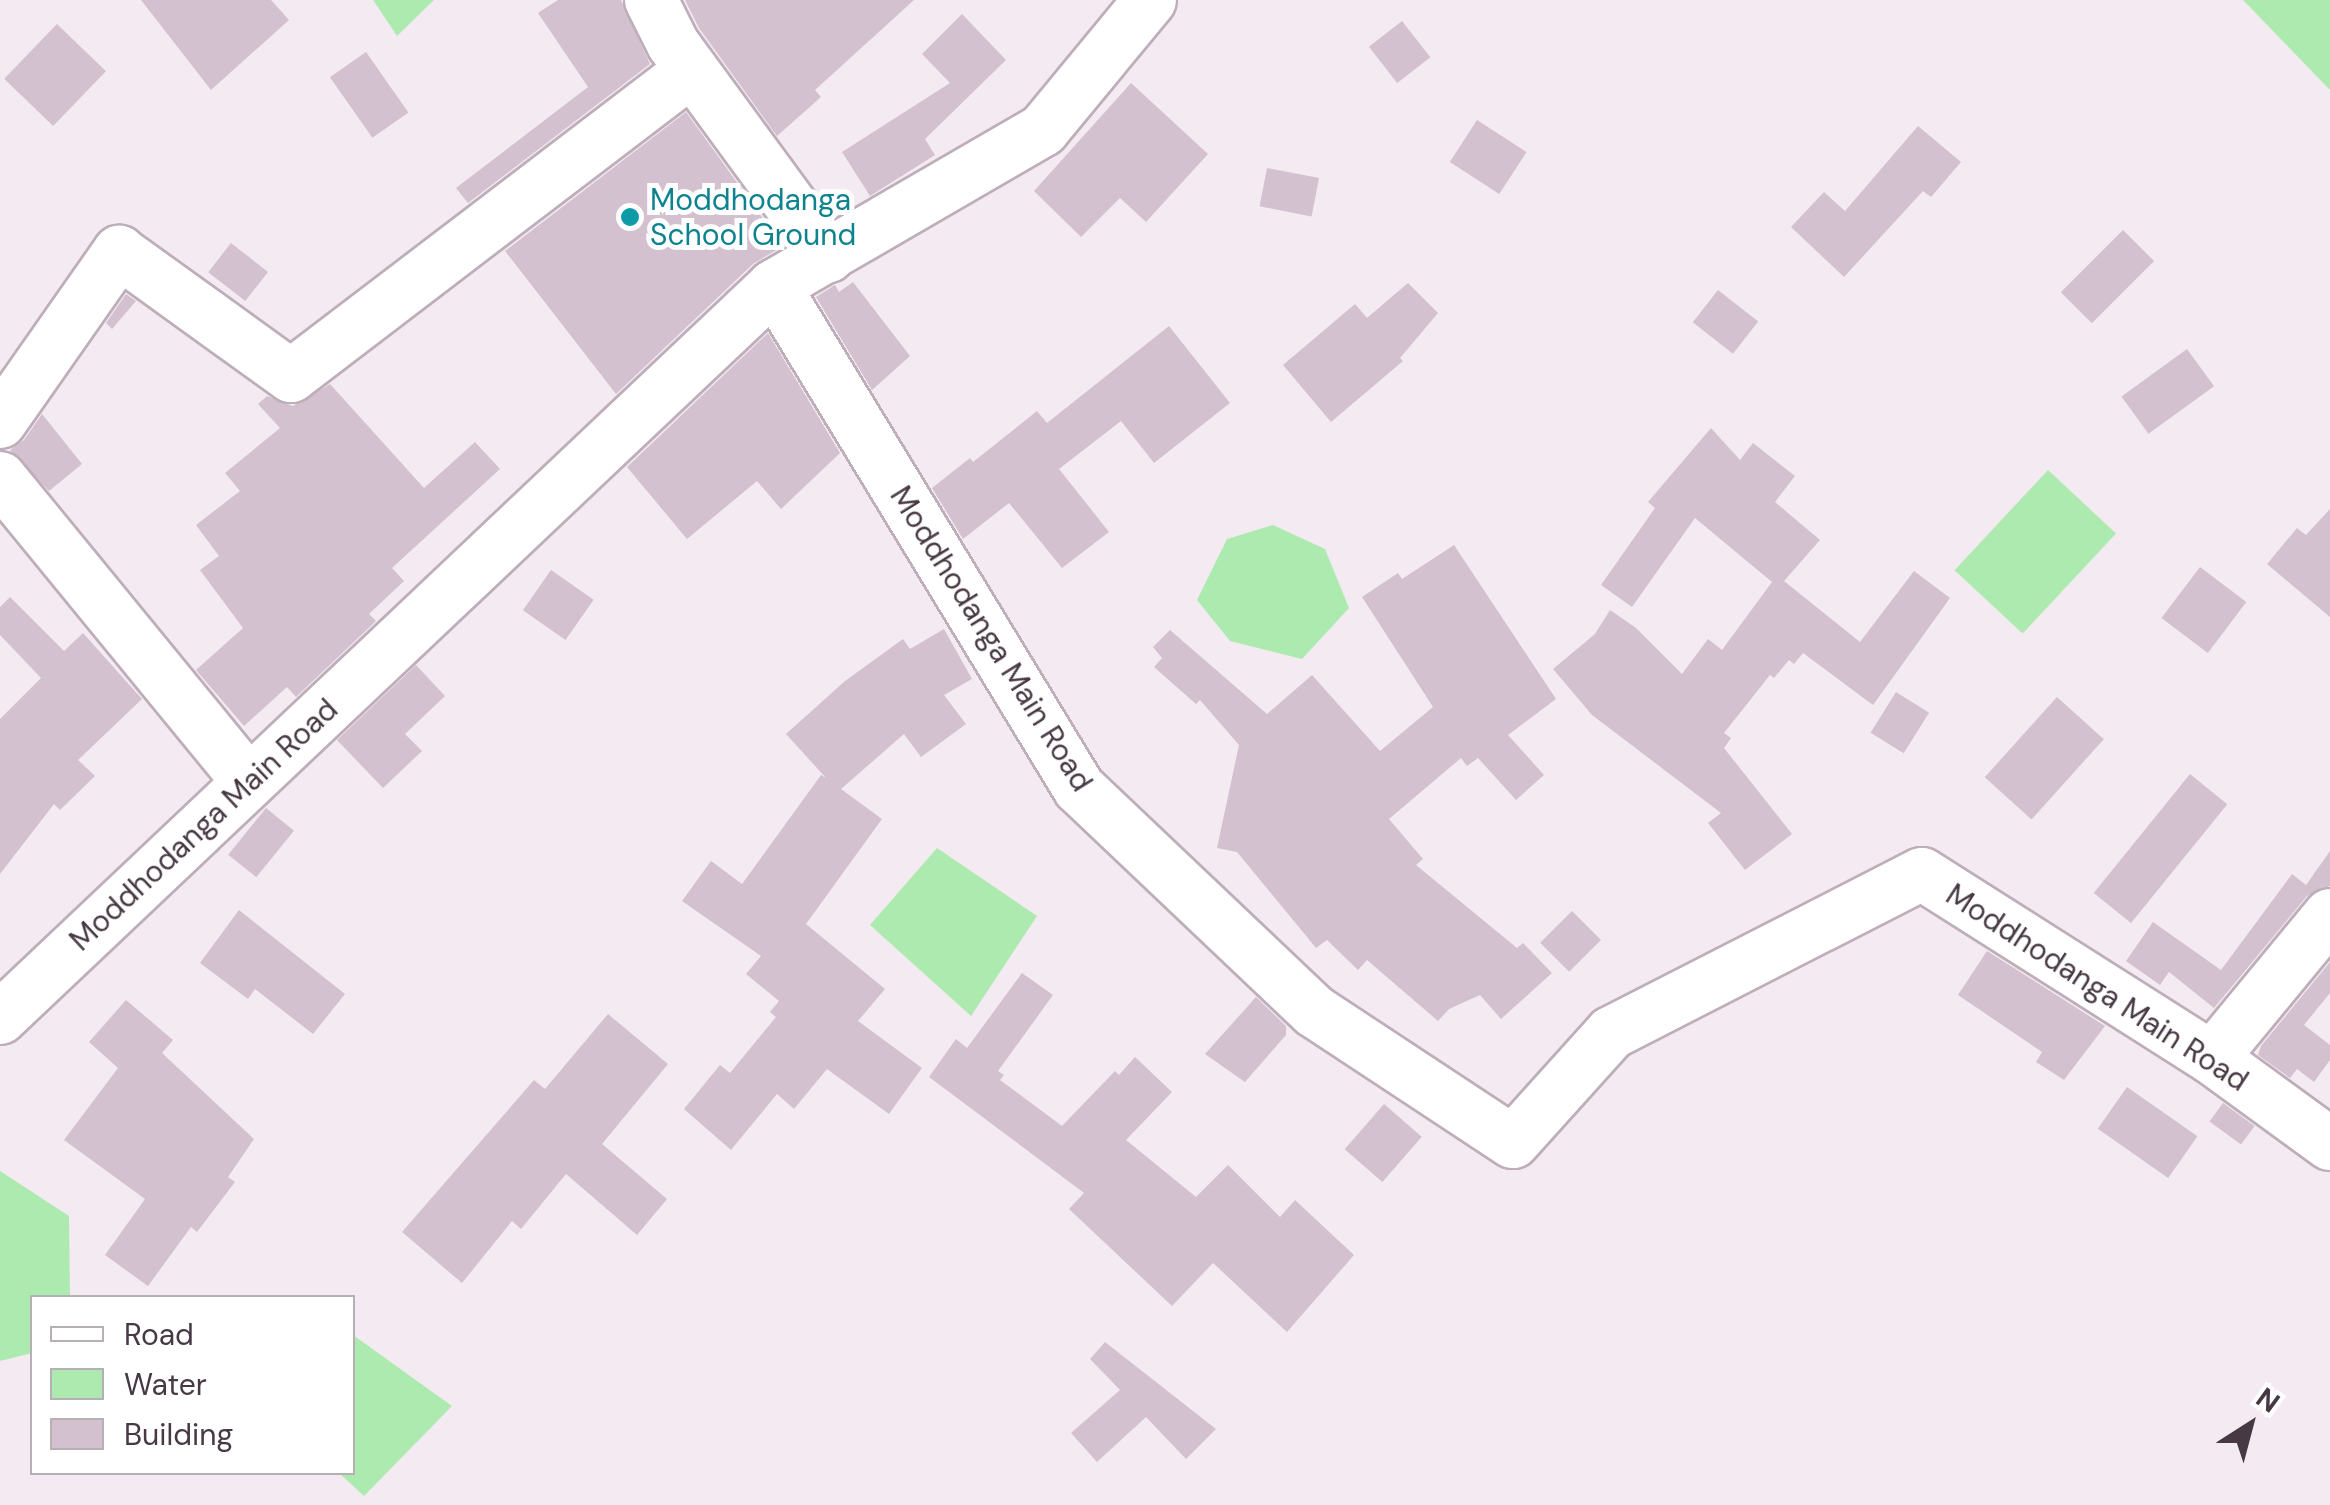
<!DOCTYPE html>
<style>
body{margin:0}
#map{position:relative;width:2330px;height:1505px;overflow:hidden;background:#f4eaf1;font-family:"DM Sans",sans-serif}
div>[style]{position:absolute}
.water>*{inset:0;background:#adeab0;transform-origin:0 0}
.building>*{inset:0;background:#d4c1cf;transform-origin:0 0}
.roads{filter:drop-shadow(2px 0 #beaeba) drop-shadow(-2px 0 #beaeba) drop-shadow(0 2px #beaeba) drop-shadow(0 -2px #beaeba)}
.minor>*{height:52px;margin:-26px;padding:0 26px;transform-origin:26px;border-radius:26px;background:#fff}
.dots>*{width:28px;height:28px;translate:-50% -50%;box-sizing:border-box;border:5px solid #fff;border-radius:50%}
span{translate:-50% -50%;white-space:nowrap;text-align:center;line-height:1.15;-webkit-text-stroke:10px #fff;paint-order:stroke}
.culture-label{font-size:30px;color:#0d838f}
.left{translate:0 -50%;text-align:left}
.street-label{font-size:30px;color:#473944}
.legend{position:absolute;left:30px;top:1295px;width:325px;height:180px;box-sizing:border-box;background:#fff;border:2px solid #b5b0b4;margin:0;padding:12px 18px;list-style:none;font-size:30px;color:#473944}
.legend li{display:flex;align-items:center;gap:20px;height:50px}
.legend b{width:50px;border:2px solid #b5b0b4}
.north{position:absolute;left:2200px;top:1375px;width:100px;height:100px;-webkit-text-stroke:8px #fff;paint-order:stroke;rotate:36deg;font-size:28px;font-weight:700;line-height:40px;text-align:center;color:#473944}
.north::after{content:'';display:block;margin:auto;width:35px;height:45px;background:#473944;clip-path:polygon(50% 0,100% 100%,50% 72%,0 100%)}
</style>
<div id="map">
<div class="water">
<div style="clip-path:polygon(373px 0,434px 0,397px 36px)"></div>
<div style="clip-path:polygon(2243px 0,2330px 0,2330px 90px)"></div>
<div style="left:2048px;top:470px;width:93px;height:137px;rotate:43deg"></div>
<div style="clip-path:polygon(1273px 525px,1325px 549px,1349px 608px,1302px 659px,1230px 641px,1197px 600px,1227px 539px)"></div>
<div style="clip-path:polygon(937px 848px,1037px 916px,971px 1016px,870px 925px)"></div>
<div style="clip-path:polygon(0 1171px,69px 1216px,70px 1297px,32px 1298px,32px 1353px,0 1361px)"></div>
<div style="clip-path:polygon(353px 1335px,452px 1406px,364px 1496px,339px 1473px,352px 1472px)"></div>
</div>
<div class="building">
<div style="clip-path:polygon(141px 0,271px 0,289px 20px,211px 90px)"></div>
<div style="clip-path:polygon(558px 0,621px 0,650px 64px,468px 203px,456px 188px,588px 87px,538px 13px)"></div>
<div style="clip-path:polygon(685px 0,914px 0,815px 90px,821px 97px,777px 136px,699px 28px)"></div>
<div style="clip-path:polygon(962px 14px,1006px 60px,925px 139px,935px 155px,870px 196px,842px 152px,950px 83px,922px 54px)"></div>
<div style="left:1402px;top:21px;width:46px;height:42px;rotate:52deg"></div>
<div style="left:57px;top:24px;width:68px;height:76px;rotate:44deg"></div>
<div style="left:366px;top:52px;width:74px;height:44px;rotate:55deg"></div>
<div style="clip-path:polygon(1131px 83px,1208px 154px,1146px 222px,1120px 198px,1081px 237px,1034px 191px)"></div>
<div style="clip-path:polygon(686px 112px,783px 246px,753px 264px,616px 394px,505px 251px)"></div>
<div style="left:1477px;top:120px;width:59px;height:50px;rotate:33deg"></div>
<div style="clip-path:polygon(1918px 126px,1961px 162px,1931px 197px,1923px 191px,1844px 277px,1791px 227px,1824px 192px,1845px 211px)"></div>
<div style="left:1267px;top:168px;width:53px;height:39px;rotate:11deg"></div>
<div style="left:2123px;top:230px;width:44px;height:88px;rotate:45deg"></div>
<div style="left:231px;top:243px;width:47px;height:37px;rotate:38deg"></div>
<div style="clip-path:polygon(853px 282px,910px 356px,872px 390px,816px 297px,835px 285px,839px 292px)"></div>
<div style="clip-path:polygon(1408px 283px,1438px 313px,1400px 358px,1403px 361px,1331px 422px,1283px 365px,1355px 304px,1367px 318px)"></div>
<div style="left:1718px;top:290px;width:51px;height:41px;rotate:38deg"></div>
<div style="clip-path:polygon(126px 294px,136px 301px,112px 329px,106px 323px)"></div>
<div style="clip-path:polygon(1169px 326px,1230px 403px,1154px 463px,1121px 421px,1059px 469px,1109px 532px,1062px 568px,1009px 503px,963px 539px,932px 488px,970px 458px,973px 462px,1037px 411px,1047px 423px)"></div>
<div style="clip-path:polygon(768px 333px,840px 453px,781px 509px,757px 481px,687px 539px,627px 467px)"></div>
<div style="left:2187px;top:349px;width:46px;height:81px;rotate:54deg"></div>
<div style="clip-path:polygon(330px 384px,424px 488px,475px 442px,500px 469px,392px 568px,404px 581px,369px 614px,376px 621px,296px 697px,287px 687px,244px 726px,196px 670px,243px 628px,200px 570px,219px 556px,196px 525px,240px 491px,225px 473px,280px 428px,258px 404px,267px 396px,293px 406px)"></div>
<div style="clip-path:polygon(42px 414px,82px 464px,49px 491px,10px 450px,24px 440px)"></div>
<div style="clip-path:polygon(1711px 428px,1740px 460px,1753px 443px,1795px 476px,1775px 502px,1820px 540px,1784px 581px,1860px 642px,1914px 571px,1950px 598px,1873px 705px,1803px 653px,1794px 664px,1789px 660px,1774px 678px,1770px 675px,1724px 733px,1731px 738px,1724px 748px,1792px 834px,1745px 870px,1708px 823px,1721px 813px,1592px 715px,1553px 669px,1595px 634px,1610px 610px,1636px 628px,1682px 674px,1708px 639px,1722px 650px,1772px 582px,1695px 518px,1632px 607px,1601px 585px,1655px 508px,1648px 502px)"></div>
<div style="clip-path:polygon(2330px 509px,2330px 617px,2267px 564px,2297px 528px,2306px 535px)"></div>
<div style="clip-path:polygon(1454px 545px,1556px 699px,1508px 735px,1544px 775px,1516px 800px,1478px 758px,1467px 766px,1461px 758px,1389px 819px,1423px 859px,1416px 865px,1517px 948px,1523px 943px,1552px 973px,1501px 1019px,1480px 995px,1449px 1009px,1438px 1021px,1367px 960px,1358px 970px,1327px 940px,1316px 948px,1237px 852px,1217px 848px,1239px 745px,1200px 700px,1196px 704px,1154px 667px,1162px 658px,1153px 647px,1170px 630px,1267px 714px,1312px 675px,1380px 751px,1433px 707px,1362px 597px,1398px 573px,1402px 579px)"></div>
<div style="left:2200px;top:567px;width:58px;height:64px;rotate:37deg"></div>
<div style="left:551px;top:570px;width:52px;height:49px;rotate:35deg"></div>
<div style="clip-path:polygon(10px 597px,64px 651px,83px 633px,142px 699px,78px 760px,95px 776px,60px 810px,54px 804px,0 874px,0 719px,41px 678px,0 635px,0 607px)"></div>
<div style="clip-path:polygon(944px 629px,972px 679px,944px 695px,966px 724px,921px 757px,904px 734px,841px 789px,882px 819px,806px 924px,885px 989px,858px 1021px,922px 1068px,889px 1114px,827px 1069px,794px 1109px,777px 1094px,731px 1150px,684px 1109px,720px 1065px,730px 1073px,776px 1017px,770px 1012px,779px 1001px,746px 974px,761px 956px,682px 901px,711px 861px,742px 884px,821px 775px,826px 778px,786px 734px,845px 681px,903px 639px,910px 649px)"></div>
<div style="clip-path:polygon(416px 665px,445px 696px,405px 734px,422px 751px,383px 788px,337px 740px)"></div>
<div style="left:1896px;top:692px;width:39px;height:48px;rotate:32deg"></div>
<div style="left:2057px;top:697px;width:63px;height:108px;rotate:42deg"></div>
<div style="left:2190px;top:774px;width:48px;height:153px;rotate:39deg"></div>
<div style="left:266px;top:808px;width:36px;height:60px;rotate:39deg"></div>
<div style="clip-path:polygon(2330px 851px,2330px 886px,2307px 896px,2214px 1008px,2169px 972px,2160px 985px,2126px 961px,2153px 922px,2221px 970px,2292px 874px,2306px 885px)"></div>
<div style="clip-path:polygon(239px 910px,345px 994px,313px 1034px,255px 989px,248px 999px,200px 963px)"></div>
<div style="left:1572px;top:911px;width:41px;height:45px;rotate:45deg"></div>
<div style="clip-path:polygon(1987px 951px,2105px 1026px,2064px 1080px,2036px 1062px,2042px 1052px,1958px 995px)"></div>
<div style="clip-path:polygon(2330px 962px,2330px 993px,2304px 1025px,2330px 1045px,2330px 1060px,2314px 1082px,2297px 1069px,2290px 1078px,2258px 1055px,2261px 1046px)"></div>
<div style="clip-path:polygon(1022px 973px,1053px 995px,998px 1071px,1004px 1075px,1000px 1080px,1062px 1126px,1115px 1071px,1119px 1075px,1135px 1057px,1172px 1092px,1126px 1140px,1196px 1197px,1228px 1165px,1280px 1217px,1295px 1200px,1354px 1255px,1287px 1332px,1213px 1263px,1172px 1306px,1069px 1209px,1084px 1193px,929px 1077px,956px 1039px,967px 1048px)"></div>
<div style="clip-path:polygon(1256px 997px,1286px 1026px,1286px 1035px,1245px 1082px,1205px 1054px)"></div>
<div style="clip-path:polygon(126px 1000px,173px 1040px,162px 1053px,254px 1139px,228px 1177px,235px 1182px,197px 1232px,191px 1227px,148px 1286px,105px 1255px,145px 1199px,64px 1140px,118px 1068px,89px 1042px)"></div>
<div style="clip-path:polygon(608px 1014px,668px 1064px,602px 1144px,667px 1199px,637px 1235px,566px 1174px,521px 1229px,512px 1221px,462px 1283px,402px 1232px,534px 1080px,545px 1089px)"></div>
<div style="left:2127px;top:1087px;width:86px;height:51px;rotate:35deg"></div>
<div style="left:2223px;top:1103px;width:39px;height:23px;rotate:36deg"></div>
<div style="left:1384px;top:1104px;width:50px;height:60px;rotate:41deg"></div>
<div style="clip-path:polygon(1105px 1342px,1216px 1429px,1186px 1459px,1146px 1417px,1097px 1462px,1071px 1433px,1120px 1390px,1090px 1359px)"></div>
</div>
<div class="roads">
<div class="minor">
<div style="left:651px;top:0;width:49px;rotate:63.4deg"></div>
<div style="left:673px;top:44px;width:263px;rotate:53.8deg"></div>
<div style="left:774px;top:286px;width:311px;rotate:-30.1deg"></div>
<div style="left:1043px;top:130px;width:168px;rotate:-50.5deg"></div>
<div style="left:0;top:422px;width:208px;rotate:-55deg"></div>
<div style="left:119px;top:252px;width:212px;rotate:35.8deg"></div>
<div style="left:291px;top:376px;width:504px;rotate:-37.35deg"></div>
<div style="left:0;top:478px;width:393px;rotate:50.7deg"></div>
<div style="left:0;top:1018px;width:1065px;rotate:-43.4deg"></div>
<div style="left:774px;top:286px;width:587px;rotate:58.72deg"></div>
<div style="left:1079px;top:788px;width:324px;rotate:43.5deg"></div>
<div style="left:1314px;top:1011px;width:238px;rotate:33.4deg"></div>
<div style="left:1513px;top:1142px;width:147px;rotate:-48deg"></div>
<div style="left:1611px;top:1033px;width:349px;rotate:-27.1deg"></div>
<div style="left:1922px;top:874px;width:343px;rotate:32.4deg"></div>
<div style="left:2212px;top:1058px;width:146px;rotate:36.1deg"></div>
<div style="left:2212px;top:1058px;width:185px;rotate:-50.5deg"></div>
</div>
</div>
<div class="dots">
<div style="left:630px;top:217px;background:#0f9aa8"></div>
</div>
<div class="culture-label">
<span class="left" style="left:650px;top:217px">Moddhodanga<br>School Ground</span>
</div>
<div class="street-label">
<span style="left:991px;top:639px;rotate:58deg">Moddhodanga Main Road</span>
<span style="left:204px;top:825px;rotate:-43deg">Moddhodanga Main Road</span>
<span style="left:2097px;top:988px;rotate:33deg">Moddhodanga Main Road</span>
</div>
<ul class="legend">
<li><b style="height:12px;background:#fff"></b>Road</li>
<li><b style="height:28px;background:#adeab0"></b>Water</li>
<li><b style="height:28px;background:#d4c1cf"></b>Building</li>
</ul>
<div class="north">N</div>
</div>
